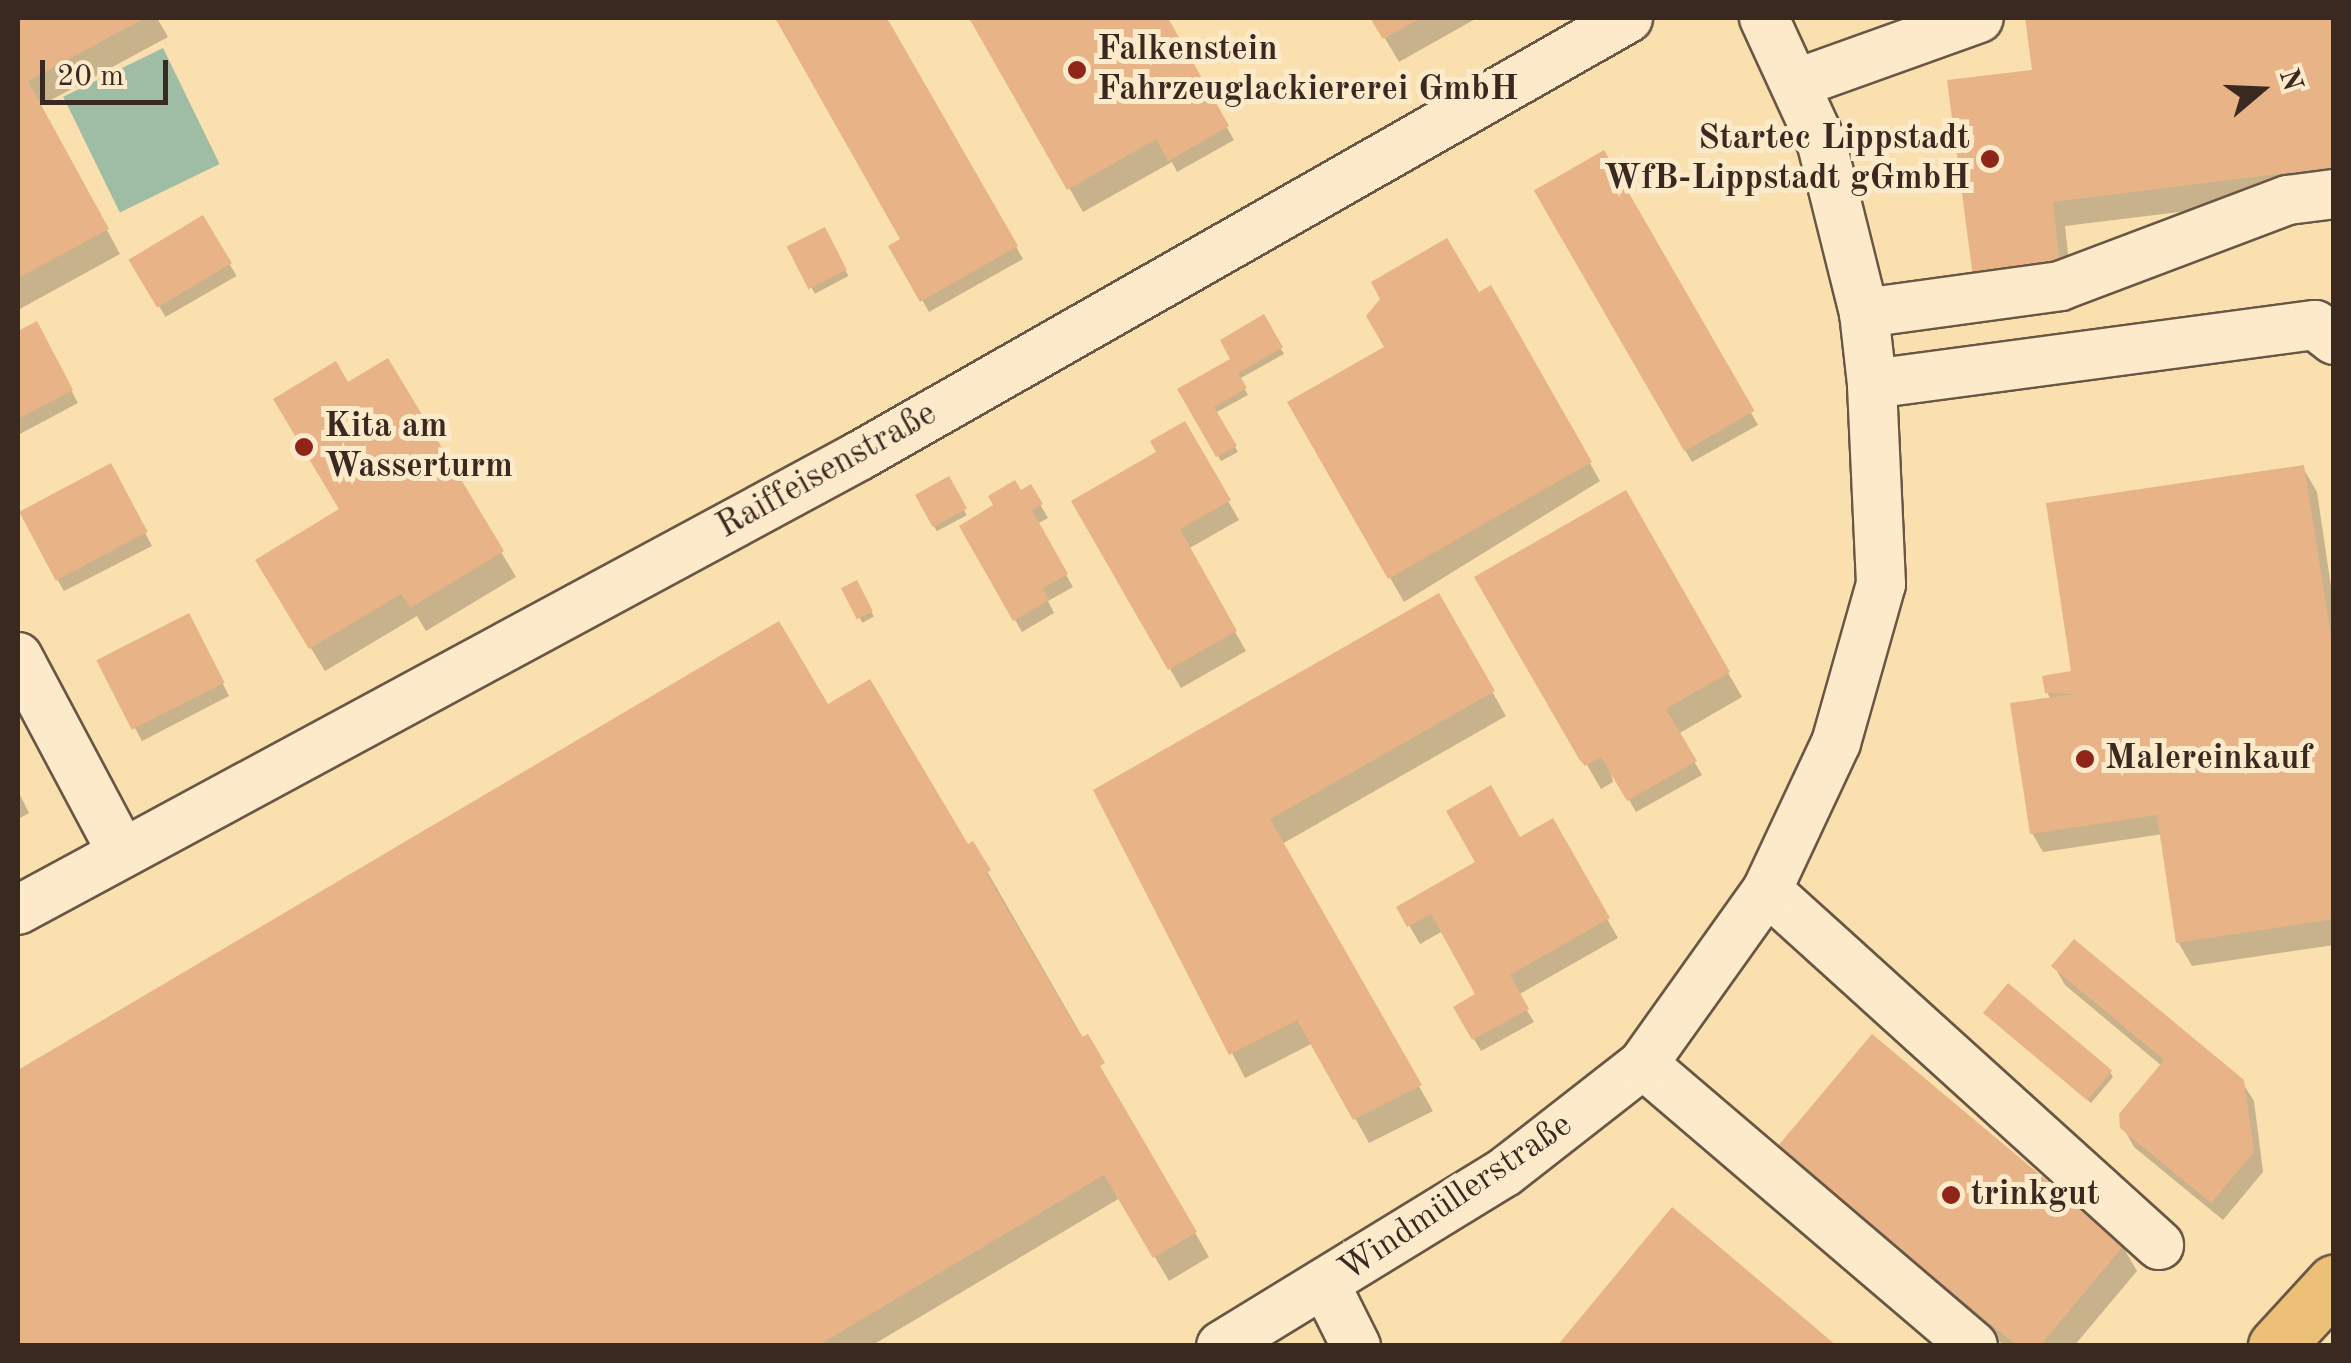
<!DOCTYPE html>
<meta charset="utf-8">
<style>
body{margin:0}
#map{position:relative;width:2351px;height:1363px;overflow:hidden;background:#fadfaf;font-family:"Old Standard TT",serif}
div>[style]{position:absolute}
.water>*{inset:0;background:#9fbda5;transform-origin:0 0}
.shadow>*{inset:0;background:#0003;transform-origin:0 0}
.building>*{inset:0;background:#e8b386;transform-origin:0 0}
.roads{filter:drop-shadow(2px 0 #6a5644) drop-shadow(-2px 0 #6a5644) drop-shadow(0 2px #6a5644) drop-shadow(0 -2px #6a5644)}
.minor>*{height:48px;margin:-24px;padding:0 24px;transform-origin:24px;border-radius:24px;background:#fceacb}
.major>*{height:55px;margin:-27.5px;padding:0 27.5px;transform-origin:27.5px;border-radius:27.5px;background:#edc078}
.dots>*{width:28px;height:28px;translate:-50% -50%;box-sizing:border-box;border:5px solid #fceacb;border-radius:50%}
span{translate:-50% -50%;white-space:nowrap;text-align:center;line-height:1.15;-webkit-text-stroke:10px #fceacb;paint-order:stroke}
.poi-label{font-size:35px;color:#3a2920;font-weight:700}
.left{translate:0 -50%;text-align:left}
.right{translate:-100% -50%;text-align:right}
.street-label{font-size:35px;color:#3a2920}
.frame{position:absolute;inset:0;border:20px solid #3a2920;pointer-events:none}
.north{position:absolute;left:2211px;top:40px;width:100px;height:100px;-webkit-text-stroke:8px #fceacb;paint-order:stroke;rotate:71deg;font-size:28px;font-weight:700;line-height:40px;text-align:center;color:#3a2920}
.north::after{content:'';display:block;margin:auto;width:35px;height:45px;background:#3a2920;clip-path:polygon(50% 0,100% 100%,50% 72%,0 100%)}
.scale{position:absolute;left:40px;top:60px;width:128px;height:45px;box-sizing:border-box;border:5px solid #3a2920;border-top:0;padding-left:12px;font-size:30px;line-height:35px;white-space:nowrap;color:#3a2920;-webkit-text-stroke:8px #fceacb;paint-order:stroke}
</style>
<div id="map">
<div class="water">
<div style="left:163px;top:48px;width:129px;height:111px;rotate:64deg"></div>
</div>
<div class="shadow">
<div style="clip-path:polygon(18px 18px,157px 18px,168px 37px,40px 106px,120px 254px,18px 310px)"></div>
<div style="clip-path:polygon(778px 18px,884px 18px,1023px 259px,929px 312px,892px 247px,904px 240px)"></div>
<div style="clip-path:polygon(972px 18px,1165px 18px,1234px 140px,1177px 172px,1172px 162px,1083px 212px)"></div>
<div style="clip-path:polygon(1373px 18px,1477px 18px,1399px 62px)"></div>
<div style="clip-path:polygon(2028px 18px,2334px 18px,2334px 193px,2065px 226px,2072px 290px,1989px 300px,2035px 72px)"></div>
<div style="clip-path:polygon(1603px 153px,1758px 425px,1692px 462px,1664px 414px)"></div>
<div style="left:203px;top:218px;width:67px;height:82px;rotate:60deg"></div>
<div style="left:824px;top:230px;width:52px;height:38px;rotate:62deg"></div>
<div style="clip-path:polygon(1490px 288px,1600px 481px,1404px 602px,1290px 403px,1387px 347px,1383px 299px,1478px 295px)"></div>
<div style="clip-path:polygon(1263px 318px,1284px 354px,1239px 379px,1248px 395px,1215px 413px,1238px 452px,1221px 461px,1180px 390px,1234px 360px)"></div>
<div style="clip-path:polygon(36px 324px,78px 403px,18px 435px,18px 334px)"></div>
<div style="clip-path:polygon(387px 361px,516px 577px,426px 631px,417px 616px,325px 671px,272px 585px,342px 510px,347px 385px)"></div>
<div style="clip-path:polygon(1184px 424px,1239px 520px,1188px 549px,1246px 651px,1181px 688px,1074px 502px,1160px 453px)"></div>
<div style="clip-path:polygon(2303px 468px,2317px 492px,2334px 607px,2334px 945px,2192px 966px,2178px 942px,2163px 834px,2043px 852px,2032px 833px,2051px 700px,2047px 692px)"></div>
<div style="clip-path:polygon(117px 479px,152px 546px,64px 591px,57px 579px)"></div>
<div style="left:948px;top:480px;width:40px;height:34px;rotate:62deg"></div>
<div style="clip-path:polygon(1030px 487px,1048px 518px,1037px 524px,1073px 587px,1048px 601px,1054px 613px,1022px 632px,962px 527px)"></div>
<div style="clip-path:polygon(1625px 493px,1742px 697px,1678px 734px,1702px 775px,1636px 812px,1609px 765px,1613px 782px,1601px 789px,1478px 578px)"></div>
<div style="left:856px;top:583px;width:38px;height:13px;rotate:62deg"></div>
<div style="clip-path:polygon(1438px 597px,1506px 716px,1282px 844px,1433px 1111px,1369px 1143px,1313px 1043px,1245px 1078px,1096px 791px)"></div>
<div style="clip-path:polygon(778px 624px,827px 707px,968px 848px,972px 845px,1209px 1257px,1169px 1281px,1120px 1198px,871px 1346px,18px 1346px,18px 1073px)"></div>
<div style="clip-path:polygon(195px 628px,229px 696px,142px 741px,135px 728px)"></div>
<div style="clip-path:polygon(18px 791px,29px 813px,18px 819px)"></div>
<div style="clip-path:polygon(1552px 822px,1618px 938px,1518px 995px,1534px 1022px,1481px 1051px,1456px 1008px,1479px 995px,1443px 931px,1420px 944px,1399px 908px)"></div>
<div style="clip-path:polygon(2054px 966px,2242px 1082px,2254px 1101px,2263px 1172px,2223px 1220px,2134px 1147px,2123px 1127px,2162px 1066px,2065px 985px)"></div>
<div style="clip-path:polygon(1990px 1018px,2110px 1072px,2113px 1077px,2091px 1103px)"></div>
<div style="clip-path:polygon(1781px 1146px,2123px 1247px,2137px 1271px,2074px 1346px,2005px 1346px,1795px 1171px)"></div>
</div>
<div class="building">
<div style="clip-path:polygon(18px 18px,145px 18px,28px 81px,109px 229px,18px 278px)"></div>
<div style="clip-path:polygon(775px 18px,887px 18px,1018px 246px,920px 302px,888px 246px,900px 239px)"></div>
<div style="clip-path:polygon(969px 18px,1168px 18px,1229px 126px,1168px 161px,1156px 139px,1067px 190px)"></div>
<div style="clip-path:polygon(1370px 18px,1421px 18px,1383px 39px)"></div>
<div style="clip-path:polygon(2025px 18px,2334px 18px,2334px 167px,2053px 202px,2060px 266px,1973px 277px,1947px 80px,2032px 70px)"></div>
<div style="left:1604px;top:150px;width:301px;height:81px;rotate:60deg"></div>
<div style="left:203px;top:215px;width:56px;height:87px;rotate:59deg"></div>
<div style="left:825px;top:227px;width:48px;height:43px;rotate:63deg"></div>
<div style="clip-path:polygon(1447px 238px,1479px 292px,1491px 285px,1592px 462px,1388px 579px,1287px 402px,1384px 347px,1366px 316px,1380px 299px,1371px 282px)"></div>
<div style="clip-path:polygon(1264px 314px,1283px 347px,1238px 373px,1247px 388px,1214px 407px,1237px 446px,1216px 457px,1177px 389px,1230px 359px,1220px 340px)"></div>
<div style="clip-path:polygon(37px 321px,73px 390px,18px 419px,18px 331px)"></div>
<div style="clip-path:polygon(388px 358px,504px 551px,410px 608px,401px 594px,309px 649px,255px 560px,339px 509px,273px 399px,336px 361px,348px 382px)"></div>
<div style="clip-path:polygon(1185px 421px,1231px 500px,1180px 529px,1237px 631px,1168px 670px,1071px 501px,1156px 452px,1150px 441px)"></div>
<div style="left:111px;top:463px;width:78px;height:104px;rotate:62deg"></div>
<div style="clip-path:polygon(2304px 465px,2334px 655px,2334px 919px,2176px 943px,2157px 815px,2030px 834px,2010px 703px,2074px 694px,2045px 693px,2042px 676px,2071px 671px,2046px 503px)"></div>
<div style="left:949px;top:476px;width:37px;height:39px;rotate:61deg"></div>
<div style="clip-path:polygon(1015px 480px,1021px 490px,1031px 484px,1043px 504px,1032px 510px,1068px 574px,1043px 588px,1049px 600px,1013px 621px,959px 526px,993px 505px,988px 496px)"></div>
<div style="clip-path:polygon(1626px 490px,1730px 672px,1666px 709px,1697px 761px,1627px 801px,1601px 757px,1585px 766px,1579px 759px,1474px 577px)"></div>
<div style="left:857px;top:580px;width:35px;height:18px;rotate:63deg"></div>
<div style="clip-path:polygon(1439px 593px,1495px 691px,1270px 819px,1422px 1085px,1353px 1120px,1297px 1020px,1229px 1055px,1093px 790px)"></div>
<div style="left:189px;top:613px;width:78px;height:104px;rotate:63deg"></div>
<div style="clip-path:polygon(779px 621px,828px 704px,870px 679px,968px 844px,973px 841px,991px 870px,986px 873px,1082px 1037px,1088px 1034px,1105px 1063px,1100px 1066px,1197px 1232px,1153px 1258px,1104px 1175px,817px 1346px,18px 1346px,18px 1070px)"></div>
<div style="clip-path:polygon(1491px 785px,1520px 837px,1553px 818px,1610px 918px,1510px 975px,1529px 1009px,1472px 1040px,1453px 1007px,1475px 994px,1431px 914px,1407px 927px,1396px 907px,1475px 862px,1446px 811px)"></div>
<div style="clip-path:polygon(2074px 939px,2244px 1080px,2254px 1152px,2211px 1203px,2120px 1128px,2119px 1114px,2164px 1060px,2051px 966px)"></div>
<div style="left:2008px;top:983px;width:136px;height:39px;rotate:40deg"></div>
<div style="clip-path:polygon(1872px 1034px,2124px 1245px,2040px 1346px,2017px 1346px,1778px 1146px)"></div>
<div style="clip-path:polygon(1672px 1207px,1837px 1346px,1557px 1346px)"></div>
</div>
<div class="roads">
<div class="minor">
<div style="left:1795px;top:84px;width:195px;rotate:-19.7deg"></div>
<div style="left:1864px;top:313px;width:198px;rotate:-7.8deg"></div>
<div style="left:2060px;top:286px;width:244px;rotate:-20.7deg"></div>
<div style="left:2288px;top:200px;width:46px;rotate:-7.4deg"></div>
<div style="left:1872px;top:384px;width:447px;rotate:-7.6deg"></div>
<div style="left:2315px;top:325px;width:24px;rotate:38deg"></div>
<div style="left:18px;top:657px;width:222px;rotate:62deg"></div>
<div style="left:1767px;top:890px;width:529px;rotate:42.16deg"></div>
<div style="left:18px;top:910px;width:956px;rotate:-28.36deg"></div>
<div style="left:859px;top:456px;width:885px;rotate:-29.66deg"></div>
<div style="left:1643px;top:1064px;width:434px;rotate:40.5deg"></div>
<div style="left:1326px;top:1286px;width:67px;rotate:63.4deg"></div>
<div style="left:1221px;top:1346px;width:333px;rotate:-31.5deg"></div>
<div style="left:1505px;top:1172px;width:175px;rotate:-38deg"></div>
<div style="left:1643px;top:1064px;width:214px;rotate:-54.5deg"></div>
<div style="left:1767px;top:890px;width:162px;rotate:-64.9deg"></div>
<div style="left:1836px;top:743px;width:165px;rotate:-74.2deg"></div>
<div style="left:1881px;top:584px;width:200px;rotate:-92.6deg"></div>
<div style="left:1872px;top:384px;width:71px;rotate:-96.4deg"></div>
<div style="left:1864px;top:313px;width:174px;rotate:-104deg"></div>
<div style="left:1822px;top:144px;width:139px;rotate:-114.7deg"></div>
</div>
<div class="major">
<div style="left:2276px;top:1346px;width:86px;rotate:-47.4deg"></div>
</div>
</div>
<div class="dots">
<div style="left:1077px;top:70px;background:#8f2418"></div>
<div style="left:1990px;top:159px;background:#8f2418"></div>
<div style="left:304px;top:447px;background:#8f2418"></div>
<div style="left:2085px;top:759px;background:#8f2418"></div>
<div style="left:1951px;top:1195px;background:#8f2418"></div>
</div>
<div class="poi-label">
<span class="left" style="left:1097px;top:70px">Falkenstein<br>Fahrzeuglackiererei GmbH</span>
<span class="right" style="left:1970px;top:159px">Startec Lippstadt<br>WfB-Lippstadt gGmbH</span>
<span class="left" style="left:324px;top:447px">Kita am<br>Wasserturm</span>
<span class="left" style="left:2105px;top:759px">Malereinkauf</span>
<span class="left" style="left:1971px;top:1195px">trinkgut</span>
</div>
<div class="street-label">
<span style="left:827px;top:471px;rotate:-29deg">Raiffeisenstraße</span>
<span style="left:1456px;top:1198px;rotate:-34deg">Windmüllerstraße</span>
</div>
<div class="frame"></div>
<div class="north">N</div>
<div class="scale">20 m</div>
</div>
